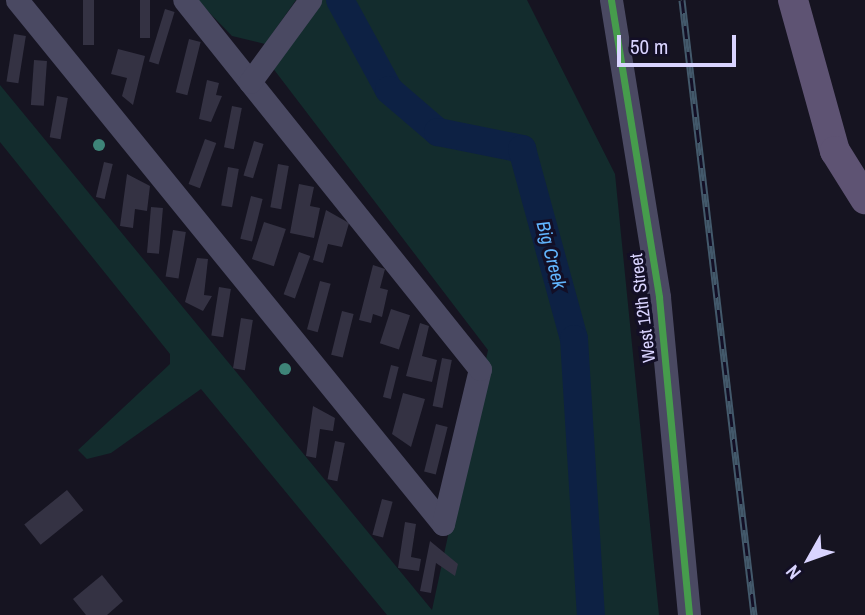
<!DOCTYPE html>
<style>
body{margin:0}
#map{position:relative;width:865px;height:615px;overflow:hidden;background:#161421;font-family:"Archivo Narrow",sans-serif}
div>[style]{position:absolute}
.green>*{inset:0;background:#132c2d}
.river>*{height:28px;margin:-14px;padding:0 14px;transform-origin:14px;border-radius:14px;background:#0d2144}
.building>*{inset:0;background:#343243;transform-origin:0 0}
.minor>*{height:23px;margin:-11.5px;padding:0 11.5px;transform-origin:11.5px;border-radius:11.5px;background:#4a4962}
.major>*{height:30px;margin:-15px;padding:0 15px;transform-origin:15px;border-radius:15px;background:#5e5373}
.rail>*{height:7px;margin-top:-3.5px;transform-origin:0;background:repeating-linear-gradient(90deg,#130f26 0 13px,#43596b 0 26px);box-sizing:border-box;border-block:2px solid #43596b}
.cycleway>*{height:7px;margin:-3.5px;padding:0 3.5px;transform-origin:3.5px;border-radius:3.5px;background:#469c4c}
.trees>*{width:12px;height:12px;margin:-6px;border-radius:50%;background:#3e8478}
span{translate:-50% -50%;white-space:nowrap;text-align:center;line-height:1.15;-webkit-text-stroke:6px #130f26;paint-order:stroke}
.street-label{font-size:18px;color:#d9d4ff}
.water-label{font-size:19px;color:#62b6ff;font-style:italic}
.north{position:absolute;left:774px;top:524px;width:70px;height:70px;-webkit-text-stroke:5px #130f26;paint-order:stroke;rotate:230deg;font-size:19px;font-weight:700;line-height:28px;text-align:center;color:#d9d4ff}
.north::after{content:'';display:block;margin:auto;width:24px;height:32px;background:#d9d4ff;clip-path:polygon(50% 0,100% 100%,50% 72%,0 100%)}
.scale{position:absolute;left:617px;top:35px;width:119px;height:32px;box-sizing:border-box;border:4px solid #d9d4ff;border-top:0;padding-left:9px;font-size:21px;line-height:24px;white-space:nowrap;color:#d9d4ff;-webkit-text-stroke:5px #130f26;paint-order:stroke}
</style>
<div id="map">
<div class="green">
<div style="clip-path:polygon(197px 0,296px 0,265px 44px,232px 36px)"></div>
<div style="clip-path:polygon(315px 0,527px 0,615px 174px,659px 615px,387px 615px,201px 389px,111px 453px,87px 459px,78px 450px,170px 364px,170px 354px,0 142px,0 85px,432px 610px,488px 350px,272px 67px)"></div>
</div>
<div class="river">
<div style="left:340px;top:0;width:102px;rotate:61.4deg"></div>
<div style="left:389px;top:90px;width:65px;rotate:40.6deg"></div>
<div style="left:438px;top:132px;width:86px;rotate:11.4deg"></div>
<div style="left:522px;top:149px;width:197px;rotate:74.7deg"></div>
<div style="left:574px;top:339px;width:277px;rotate:86.5deg"></div>
</div>
<div class="building">
<div style="left:83px;top:0;width:11px;height:45px"></div>
<div style="left:140px;top:0;width:10px;height:38px"></div>
<div style="left:165px;top:9px;width:10px;height:55px;rotate:17deg"></div>
<div style="left:14px;top:34px;width:12px;height:48px;rotate:9deg"></div>
<div style="left:189px;top:39px;width:12px;height:55px;rotate:14deg"></div>
<div style="clip-path:polygon(118px 49px,145px 56px,133px 105px,122px 96px,127px 78px,111px 74px)"></div>
<div style="left:34px;top:60px;width:13px;height:45px;rotate:4deg"></div>
<div style="clip-path:polygon(207px 80px,219px 83px,216px 95px,222px 96px,211px 122px,199px 119px)"></div>
<div style="left:57px;top:96px;width:11px;height:42px;rotate:10deg"></div>
<div style="left:232px;top:106px;width:10px;height:42px;rotate:11deg"></div>
<div style="left:205px;top:139px;width:12px;height:48px;rotate:20deg"></div>
<div style="left:254px;top:141px;width:10px;height:36px;rotate:17deg"></div>
<div style="left:104px;top:162px;width:9px;height:36px;rotate:13deg"></div>
<div style="left:278px;top:164px;width:11px;height:44px;rotate:10deg"></div>
<div style="left:228px;top:167px;width:11px;height:39px;rotate:10deg"></div>
<div style="clip-path:polygon(127px 174px,150px 186px,147px 211px,135px 209px,133px 228px,120px 226px)"></div>
<div style="clip-path:polygon(299px 184px,314px 187px,310px 206px,320px 208px,314px 238px,290px 233px)"></div>
<div style="left:251px;top:196px;width:12px;height:44px;rotate:14deg"></div>
<div style="left:151px;top:207px;width:12px;height:46px;rotate:5deg"></div>
<div style="clip-path:polygon(326px 210px,349px 223px,342px 247px,328px 244px,323px 263px,313px 260px)"></div>
<div style="left:264px;top:222px;width:23px;height:39px;rotate:18deg"></div>
<div style="left:173px;top:230px;width:13px;height:47px;rotate:9deg"></div>
<div style="left:299px;top:252px;width:12px;height:45px;rotate:20deg"></div>
<div style="clip-path:polygon(197px 258px,208px 259px,204px 295px,212px 296px,203px 311px,185px 302px)"></div>
<div style="clip-path:polygon(373px 265px,385px 269px,380px 288px,388px 290px,382px 317px,373px 314px,371px 323px,359px 320px)"></div>
<div style="left:320px;top:281px;width:11px;height:50px;rotate:15deg"></div>
<div style="left:219px;top:287px;width:12px;height:49px;rotate:9deg"></div>
<div style="left:391px;top:309px;width:20px;height:36px;rotate:18deg"></div>
<div style="left:342px;top:311px;width:12px;height:45px;rotate:14deg"></div>
<div style="left:241px;top:318px;width:12px;height:51px;rotate:9deg"></div>
<div style="clip-path:polygon(420px 323px,429px 326px,422px 356px,437px 360px,432px 382px,406px 376px)"></div>
<div style="left:442px;top:358px;width:10px;height:49px;rotate:11deg"></div>
<div style="left:391px;top:365px;width:8px;height:33px;rotate:14deg"></div>
<div style="clip-path:polygon(403px 393px,425px 399px,411px 447px,392px 434px)"></div>
<div style="clip-path:polygon(313px 406px,335px 418px,333px 431px,320px 429px,316px 458px,306px 456px)"></div>
<div style="left:436px;top:424px;width:12px;height:49px;rotate:14deg"></div>
<div style="left:335px;top:441px;width:10px;height:39px;rotate:11deg"></div>
<div style="left:67px;top:490px;width:26px;height:55px;rotate:51deg"></div>
<div style="left:382px;top:499px;width:11px;height:37px;rotate:15deg"></div>
<div style="clip-path:polygon(405px 522px,416px 524px,411px 557px,421px 559px,419px 571px,398px 568px)"></div>
<div style="clip-path:polygon(430px 541px,458px 564px,455px 576px,436px 563px,431px 593px,420px 591px)"></div>
<div style="clip-path:polygon(102px 575px,123px 601px,107px 615px,86px 615px,73px 599px)"></div>
</div>
<div class="minor">
<div style="left:17px;top:0;width:675px;rotate:50.89deg"></div>
<div style="left:443px;top:524px;width:159px;rotate:-76.6deg"></div>
<div style="left:480px;top:369px;width:473px;rotate:-128.7deg"></div>
<div style="left:611px;top:0;width:301px;rotate:80.8deg"></div>
<div style="left:659px;top:297px;width:319px;rotate:84.6deg"></div>
<div style="left:250px;top:82px;width:102px;rotate:-53.8deg"></div>
</div>
<div class="major">
<div style="left:793px;top:0;width:157px;rotate:74.5deg"></div>
<div style="left:835px;top:151px;width:57px;rotate:58deg"></div>
</div>
<div class="rail">
<div style="left:682px;top:0;width:619px;rotate:83.32deg"></div>
</div>
<div class="cycleway">
<div style="left:611px;top:0;width:301px;rotate:80.8deg"></div>
<div style="left:659px;top:297px;width:319px;rotate:84.6deg"></div>
</div>
<div class="trees">
<div style="left:99px;top:145px"></div>
<div style="left:285px;top:369px"></div>
</div>
<div class="street-label">
<span style="left:643px;top:308px;rotate:-97deg">West 12th Street</span>
</div>
<div class="water-label">
<span style="left:551px;top:255px;rotate:75deg">Big Creek</span>
</div>
<div class="north">N</div>
<div class="scale">50 m</div>
</div>
